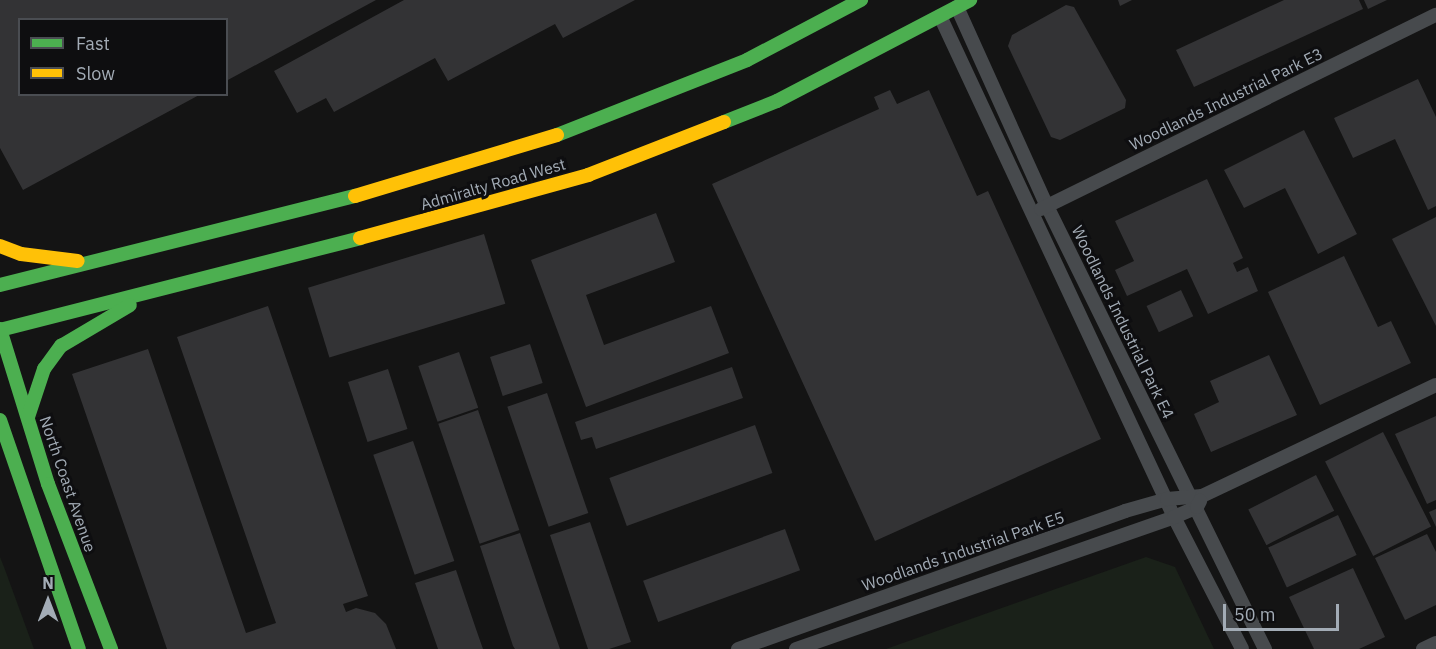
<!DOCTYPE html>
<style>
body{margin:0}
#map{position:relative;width:1436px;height:649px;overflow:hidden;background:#141414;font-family:"IBM Plex Sans",sans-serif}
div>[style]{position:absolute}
.green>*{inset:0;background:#1a2119}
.building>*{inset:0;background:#333335;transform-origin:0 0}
.street>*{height:14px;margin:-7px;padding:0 7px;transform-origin:7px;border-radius:7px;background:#474a4d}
.fast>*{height:14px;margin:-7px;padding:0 7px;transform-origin:7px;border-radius:7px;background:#4caf50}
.slow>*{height:14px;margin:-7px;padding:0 7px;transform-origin:7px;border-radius:7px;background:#ffc107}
span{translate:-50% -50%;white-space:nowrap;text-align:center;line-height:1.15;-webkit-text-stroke:6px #0e0e10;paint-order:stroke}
.street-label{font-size:16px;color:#a3acb6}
.legend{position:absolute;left:18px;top:18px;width:210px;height:78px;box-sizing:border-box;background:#0e0e10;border:2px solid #4a4d52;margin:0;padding:8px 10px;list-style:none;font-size:18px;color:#a3acb6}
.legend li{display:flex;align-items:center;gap:12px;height:30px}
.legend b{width:30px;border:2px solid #4a4d52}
.north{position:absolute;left:18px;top:571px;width:60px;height:60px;-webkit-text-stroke:4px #0e0e10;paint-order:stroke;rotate:0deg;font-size:16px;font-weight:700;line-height:24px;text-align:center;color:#a3acb6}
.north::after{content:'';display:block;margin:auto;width:21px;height:27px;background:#a3acb6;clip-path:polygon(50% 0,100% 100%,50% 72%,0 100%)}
.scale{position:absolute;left:1223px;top:604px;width:116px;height:27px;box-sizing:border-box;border:3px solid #a3acb6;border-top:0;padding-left:8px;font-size:18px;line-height:21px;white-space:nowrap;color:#a3acb6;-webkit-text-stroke:4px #0e0e10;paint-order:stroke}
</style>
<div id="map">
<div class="green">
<div style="clip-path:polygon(0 557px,4px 567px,34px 649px,0 649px)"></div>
<div style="clip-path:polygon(1146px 557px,1175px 567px,1214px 649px,886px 649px)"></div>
</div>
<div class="building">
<div style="clip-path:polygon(0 0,376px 0,226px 81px,226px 20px,20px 20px,20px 94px,201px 94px,23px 190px,0 148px)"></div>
<div style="clip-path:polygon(404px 0,635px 0,563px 38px,555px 24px,448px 81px,435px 58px,334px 112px,326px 98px,297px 113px,274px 71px)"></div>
<div style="clip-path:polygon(1118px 0,1132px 0,1120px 6px)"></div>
<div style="clip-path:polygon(1284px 0,1359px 0,1363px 9px,1194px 87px,1176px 50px)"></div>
<div style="clip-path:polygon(1364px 0,1387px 0,1368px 9px)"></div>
<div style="clip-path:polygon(1066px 5px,1074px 7px,1126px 100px,1125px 108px,1060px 140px,1051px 137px,1008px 46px,1012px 35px)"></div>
<div style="clip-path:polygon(1418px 79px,1436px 117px,1436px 206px,1428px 210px,1395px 139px,1353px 158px,1334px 118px)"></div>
<div style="clip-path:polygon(890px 90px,897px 104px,929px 90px,977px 196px,988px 191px,1101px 439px,875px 541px,712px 184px,879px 109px,874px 97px)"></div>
<div style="clip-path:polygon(1304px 130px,1357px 234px,1318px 254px,1285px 188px,1244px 208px,1224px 170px)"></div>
<div style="clip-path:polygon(1207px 179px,1243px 258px,1233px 263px,1237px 272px,1248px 267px,1258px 291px,1208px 314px,1187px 269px,1127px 296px,1115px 270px,1134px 261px,1115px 221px)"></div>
<div style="clip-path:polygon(656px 213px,675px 262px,586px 295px,604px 345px,711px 306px,729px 353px,586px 407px,531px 260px)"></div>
<div style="clip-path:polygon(1436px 217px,1436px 326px,1392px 239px)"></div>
<div style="left:484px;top:234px;width:73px;height:184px;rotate:73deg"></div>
<div style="clip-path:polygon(1344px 256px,1378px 327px,1391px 321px,1411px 363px,1320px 405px,1268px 292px)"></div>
<div style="left:1181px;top:290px;width:29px;height:38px;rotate:65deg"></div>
<div style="clip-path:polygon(268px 306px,368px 596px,343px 604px,346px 612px,356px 608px,375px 613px,386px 624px,396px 649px,167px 649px,72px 374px,148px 349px,246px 633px,276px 623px,177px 337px)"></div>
<div style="left:530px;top:344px;width:41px;height:42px;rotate:72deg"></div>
<div style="left:459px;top:352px;width:59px;height:43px;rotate:71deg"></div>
<div style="clip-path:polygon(1269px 355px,1297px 415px,1211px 452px,1194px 414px,1219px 402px,1210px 381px)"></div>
<div style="clip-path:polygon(732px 367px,743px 398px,596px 449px,592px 437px,581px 440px,575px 422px)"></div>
<div style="left:388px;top:369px;width:63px;height:42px;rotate:72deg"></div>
<div style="left:547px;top:393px;width:127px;height:42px;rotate:71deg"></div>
<div style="left:478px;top:410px;width:127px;height:42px;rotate:71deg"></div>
<div style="clip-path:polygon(1436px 416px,1436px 500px,1427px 504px,1395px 434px)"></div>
<div style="left:755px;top:425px;width:51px;height:155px;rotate:70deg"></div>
<div style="left:1383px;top:432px;width:106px;height:65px;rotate:63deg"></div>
<div style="left:413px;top:441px;width:127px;height:42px;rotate:71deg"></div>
<div style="left:1316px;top:475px;width:40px;height:76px;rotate:63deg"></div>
<div style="clip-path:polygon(1436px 509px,1436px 527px,1429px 512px)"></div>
<div style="left:1338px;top:515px;width:44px;height:77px;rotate:65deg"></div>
<div style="clip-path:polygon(590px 522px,631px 642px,609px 649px,588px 649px,550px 535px)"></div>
<div style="left:785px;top:529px;width:44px;height:151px;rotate:70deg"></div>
<div style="clip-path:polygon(520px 533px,547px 612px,560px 649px,515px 649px,513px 646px,480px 546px)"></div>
<div style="clip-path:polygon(1427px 534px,1436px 552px,1436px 605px,1405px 620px,1375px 558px)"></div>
<div style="clip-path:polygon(1353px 568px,1385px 637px,1359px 649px,1314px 649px,1289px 597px)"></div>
<div style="clip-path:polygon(456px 570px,476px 629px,483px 649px,438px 649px,415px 583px)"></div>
</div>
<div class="street">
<div style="left:957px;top:7px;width:218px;rotate:65.7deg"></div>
<div style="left:1047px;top:206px;width:494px;rotate:63.8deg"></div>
<div style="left:940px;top:16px;width:553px;rotate:64.96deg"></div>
<div style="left:1174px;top:517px;width:148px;rotate:62.7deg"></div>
<div style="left:1041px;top:209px;width:440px;rotate:-26.2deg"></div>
<div style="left:738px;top:649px;width:411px;rotate:-19.6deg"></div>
<div style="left:1125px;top:511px;width:44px;rotate:-15.9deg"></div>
<div style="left:1167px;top:499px;width:35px;rotate:-5deg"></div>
<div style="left:1202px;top:496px;width:259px;rotate:-25.4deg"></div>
<div style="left:796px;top:649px;width:400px;rotate:-19.2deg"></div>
<div style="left:1174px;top:517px;width:25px;rotate:-23deg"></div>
<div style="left:1197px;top:507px;width:7px;rotate:-63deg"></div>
<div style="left:1423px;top:649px;width:14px;rotate:-25deg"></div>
</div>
<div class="fast">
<div style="left:724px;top:122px;width:57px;rotate:-21.6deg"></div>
<div style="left:777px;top:101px;width:218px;rotate:-27.6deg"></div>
<div style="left:557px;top:135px;width:204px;rotate:-21.5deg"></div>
<div style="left:747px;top:60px;width:129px;rotate:-27.8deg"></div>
<div style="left:0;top:285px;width:366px;rotate:-14.1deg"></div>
<div style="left:0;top:329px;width:162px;rotate:72.8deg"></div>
<div style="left:48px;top:484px;width:177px;rotate:69.1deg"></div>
<div style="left:0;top:330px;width:372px;rotate:-14.3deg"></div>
<div style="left:28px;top:417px;width:51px;rotate:-71.6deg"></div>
<div style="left:44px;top:369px;width:29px;rotate:-54deg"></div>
<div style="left:61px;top:346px;width:80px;rotate:-30.7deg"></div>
<div style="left:0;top:420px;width:242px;rotate:71deg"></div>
</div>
<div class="slow">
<div style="left:355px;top:196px;width:211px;rotate:-16.8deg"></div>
<div style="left:360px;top:238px;width:237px;rotate:-15.4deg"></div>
<div style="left:588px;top:175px;width:146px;rotate:-21.3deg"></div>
<div style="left:0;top:246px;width:22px;rotate:21deg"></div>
<div style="left:21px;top:254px;width:57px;rotate:7deg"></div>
</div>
<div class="street-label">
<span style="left:1226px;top:99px;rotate:-26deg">Woodlands Industrial Park E3</span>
<span style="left:493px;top:184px;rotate:-16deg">Admiralty Road West</span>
<span style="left:1123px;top:322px;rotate:64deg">Woodlands Industrial Park E4</span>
<span style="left:68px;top:484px;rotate:71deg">North Coast Avenue</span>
<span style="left:963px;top:551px;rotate:-19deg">Woodlands Industrial Park E5</span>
</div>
<ul class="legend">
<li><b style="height:8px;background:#4caf50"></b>Fast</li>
<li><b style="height:8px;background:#ffc107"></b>Slow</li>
</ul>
<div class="north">N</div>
<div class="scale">50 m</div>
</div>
